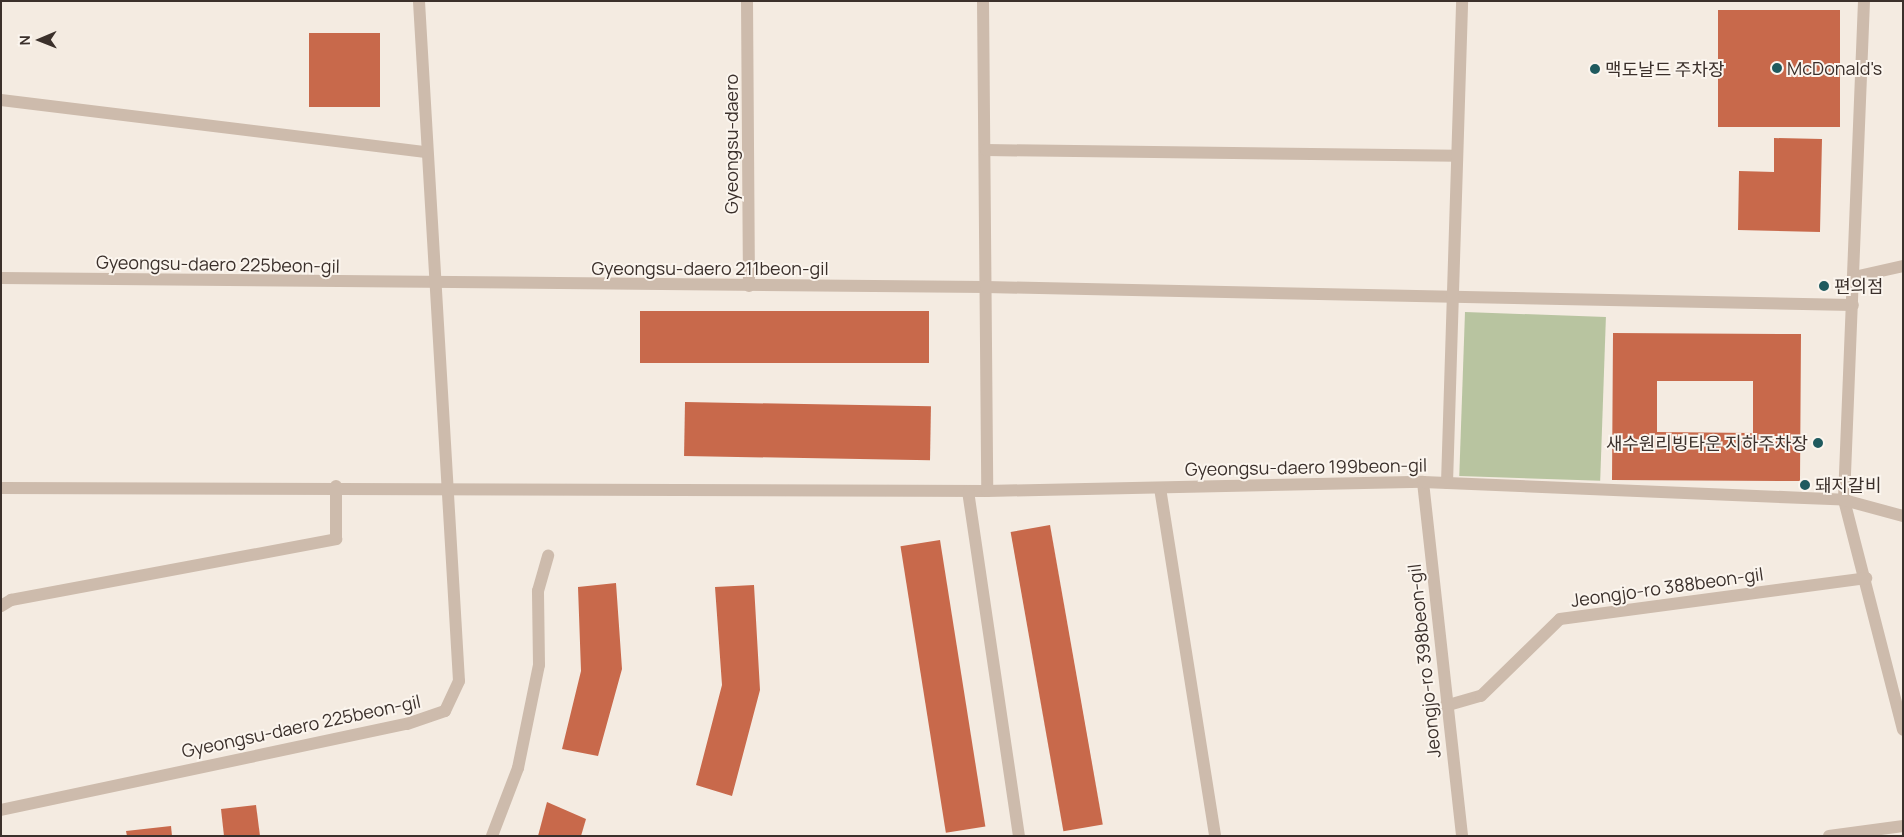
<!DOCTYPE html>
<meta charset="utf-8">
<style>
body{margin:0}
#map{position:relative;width:1904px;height:837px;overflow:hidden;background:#f4ebe1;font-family:Manrope,"Noto Sans KR",sans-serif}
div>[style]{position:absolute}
.green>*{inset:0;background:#b8c4a0;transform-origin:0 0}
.building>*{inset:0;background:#c8694b;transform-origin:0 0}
.street>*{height:12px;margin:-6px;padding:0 6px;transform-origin:6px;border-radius:6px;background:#cdbbac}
.dots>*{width:14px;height:14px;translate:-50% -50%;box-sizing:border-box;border:2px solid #fbf5ee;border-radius:50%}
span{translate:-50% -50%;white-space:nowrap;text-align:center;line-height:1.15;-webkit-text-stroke:4px #fbf5ee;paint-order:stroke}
.poi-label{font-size:18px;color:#3b302b}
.left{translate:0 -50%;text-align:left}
.right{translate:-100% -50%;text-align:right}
.street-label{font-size:18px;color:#3b302b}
.frame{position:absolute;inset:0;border:2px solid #3b302b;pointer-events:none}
.north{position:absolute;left:15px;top:15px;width:50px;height:50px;-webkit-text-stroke:4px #fbf5ee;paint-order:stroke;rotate:269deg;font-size:14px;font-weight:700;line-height:20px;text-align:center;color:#3b302b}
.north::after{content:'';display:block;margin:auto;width:18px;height:22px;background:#3b302b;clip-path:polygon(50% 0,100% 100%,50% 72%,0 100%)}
</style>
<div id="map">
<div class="green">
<div style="left:1465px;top:312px;width:141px;height:164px;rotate:2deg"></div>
</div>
<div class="building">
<div style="left:1718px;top:10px;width:122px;height:117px"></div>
<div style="left:309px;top:33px;width:71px;height:74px"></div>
<div style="clip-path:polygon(1774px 138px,1822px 139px,1820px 232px,1738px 230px,1739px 171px,1774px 172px)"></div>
<div style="left:640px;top:311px;width:289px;height:52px"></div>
<div style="clip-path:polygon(evenodd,1613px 333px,1801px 334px,1800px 481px,1612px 480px,1613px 333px,1657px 381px,1753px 381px,1753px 433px,1657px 432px,1657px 381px)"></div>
<div style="left:685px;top:402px;width:246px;height:54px;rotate:1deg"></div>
<div style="left:1050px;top:525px;width:304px;height:40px;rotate:80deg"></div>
<div style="left:940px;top:540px;width:290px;height:40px;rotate:81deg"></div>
<div style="clip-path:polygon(616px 583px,622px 669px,598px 756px,562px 749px,581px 671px,578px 587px)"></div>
<div style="clip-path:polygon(754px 585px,760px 690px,732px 796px,696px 785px,722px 685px,715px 587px)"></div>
<div style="clip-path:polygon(547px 802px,586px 819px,581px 836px,538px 836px)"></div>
<div style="clip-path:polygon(256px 805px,260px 836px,224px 836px,221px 809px)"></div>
<div style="clip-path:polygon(171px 826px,172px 836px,127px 836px,126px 831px)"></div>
</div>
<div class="street">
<div style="left:747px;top:1px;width:285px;rotate:89.6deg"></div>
<div style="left:983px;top:1px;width:490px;rotate:89.5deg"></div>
<div style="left:1864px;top:1px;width:499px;rotate:92.3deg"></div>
<div style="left:1844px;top:500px;width:237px;rotate:75.6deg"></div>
<div style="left:1px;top:100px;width:428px;rotate:7deg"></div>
<div style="left:986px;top:150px;width:470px;rotate:0.7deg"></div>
<div style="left:1854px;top:277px;width:50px;rotate:-12.7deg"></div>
<div style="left:1px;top:278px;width:985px;rotate:0.52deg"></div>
<div style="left:986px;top:287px;width:867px;rotate:1.19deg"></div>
<div style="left:1423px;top:482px;width:356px;rotate:83.7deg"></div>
<div style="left:1447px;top:483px;width:482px;rotate:-88.2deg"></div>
<div style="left:1px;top:488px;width:986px;rotate:0.17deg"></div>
<div style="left:987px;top:491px;width:436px;rotate:-1.2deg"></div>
<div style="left:1423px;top:482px;width:421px;rotate:2.4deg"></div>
<div style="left:1844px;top:500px;width:61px;rotate:15.2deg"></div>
<div style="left:1160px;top:488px;width:352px;rotate:81deg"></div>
<div style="left:968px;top:491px;width:349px;rotate:81.6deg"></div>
<div style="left:1px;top:606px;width:12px;rotate:-31deg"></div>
<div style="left:11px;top:600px;width:331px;rotate:-10.6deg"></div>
<div style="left:336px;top:539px;width:53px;rotate:-90deg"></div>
<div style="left:1445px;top:706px;width:37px;rotate:-16deg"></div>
<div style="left:1481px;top:696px;width:110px;rotate:-44.3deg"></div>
<div style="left:1560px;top:619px;width:309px;rotate:-7.6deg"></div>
<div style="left:1px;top:810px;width:415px;rotate:-12deg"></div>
<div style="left:407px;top:724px;width:40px;rotate:-18.9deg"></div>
<div style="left:445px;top:711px;width:33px;rotate:-65deg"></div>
<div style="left:459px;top:681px;width:681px;rotate:-93.37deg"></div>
<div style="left:492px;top:836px;width:73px;rotate:-69.1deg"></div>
<div style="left:518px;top:768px;width:105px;rotate:-78.5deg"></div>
<div style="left:539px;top:665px;width:74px;rotate:-90.8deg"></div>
<div style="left:538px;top:591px;width:37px;rotate:-74deg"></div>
<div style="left:1829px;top:836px;width:75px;rotate:-7.7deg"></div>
</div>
<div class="dots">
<div style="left:1777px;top:68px;background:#1f5a5e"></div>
<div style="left:1595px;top:69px;background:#1f5a5e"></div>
<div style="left:1824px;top:286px;background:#1f5a5e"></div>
<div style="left:1818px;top:443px;background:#1f5a5e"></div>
<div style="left:1805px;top:485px;background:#1f5a5e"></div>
</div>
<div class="poi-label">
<span class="left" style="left:1787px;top:68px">McDonald's</span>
<span class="left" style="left:1605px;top:69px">맥도날드 주차장</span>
<span class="left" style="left:1834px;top:286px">편의점</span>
<span class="right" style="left:1808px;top:443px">새수원리빙타운 지하주차장</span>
<span class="left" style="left:1815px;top:485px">돼지갈비</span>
</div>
<div class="street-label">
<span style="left:731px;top:144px;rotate:-90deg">Gyeongsu-daero</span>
<span style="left:218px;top:264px;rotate:1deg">Gyeongsu-daero 225beon-gil</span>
<span style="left:710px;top:268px">Gyeongsu-daero 211beon-gil</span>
<span style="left:1306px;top:467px;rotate:-1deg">Gyeongsu-daero 199beon-gil</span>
<span style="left:1667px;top:587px;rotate:-8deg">Jeongjo-ro 388beon-gil</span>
<span style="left:1424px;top:661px;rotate:-96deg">Jeongjo-ro 398beon-gil</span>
<span style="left:301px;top:726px;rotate:-12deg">Gyeongsu-daero 225beon-gil</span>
</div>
<div class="frame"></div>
<div class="north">N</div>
</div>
